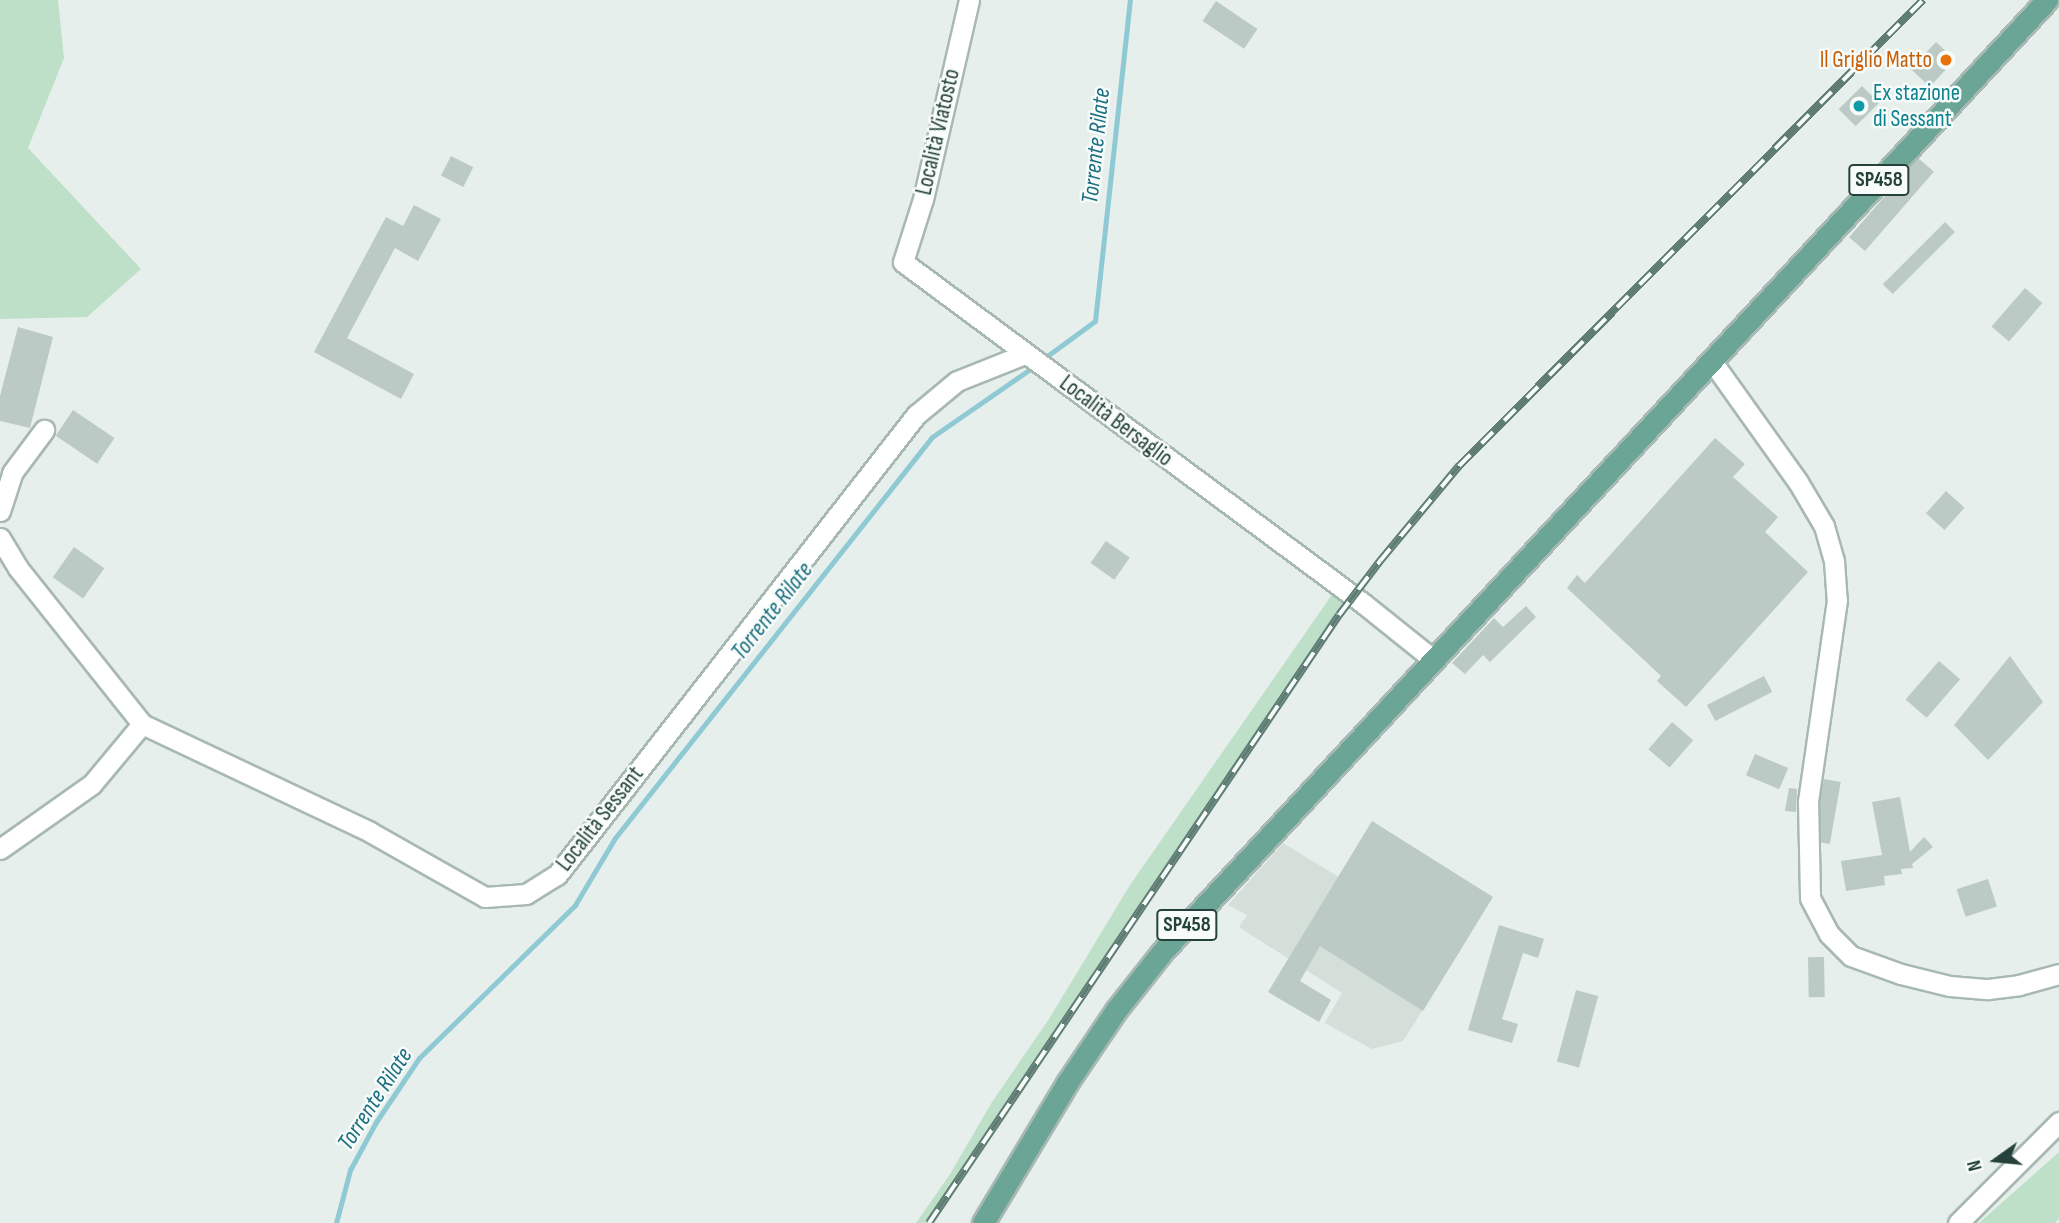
<!DOCTYPE html>
<meta charset="utf-8">
<style>
body{margin:0}
#map{position:relative;width:2059px;height:1223px;overflow:hidden;background:#e6efeb;font-family:"Sofia Sans Condensed",sans-serif}
div>[style]{position:absolute}
.built>*{inset:0;background:#d4dfda}
.green>*{inset:0;background:#bfe0c8}
.stream>*{height:5px;margin:-2.5px;padding:0 2.5px;transform-origin:2.5px;border-radius:2.5px;background:#8ec9d4}
.building>*{inset:0;background:#bbcac4;transform-origin:0 0}
.roads{filter:drop-shadow(2px 0 #a8b8b2) drop-shadow(-2px 0 #a8b8b2) drop-shadow(0 2px #a8b8b2) drop-shadow(0 -2px #a8b8b2)}
.street>*{height:19px;margin:-9.5px;padding:0 9.5px;transform-origin:9.5px;border-radius:9.5px;background:#fff}
.primary>*{height:21px;margin:-10.5px;padding:0 10.5px;transform-origin:10.5px;border-radius:10.5px;background:#6aa596}
.rail>*{height:8px;margin-top:-4px;transform-origin:0;background:repeating-linear-gradient(90deg,#f7fbf9 0 16px,#5f7d75 0 32px);box-sizing:border-box;border-block:2px solid #5f7d75}
.dots>*{width:19px;height:19px;translate:-50% -50%;box-sizing:border-box;border:4px solid #f7fbf9;border-radius:50%}
span{translate:-50% -50%;white-space:nowrap;text-align:center;line-height:1.15;-webkit-text-stroke:5px #f7fbf9;paint-order:stroke}
.shield-label span{padding:2px 5px;background:#f7fbf9;border:2px solid;border-radius:5px;-webkit-text-stroke-width:0}
.shield-label{font-size:21px;color:#24423a;font-weight:700}
.food-label{font-size:23px;color:#c56008}
.right{translate:-100% -50%;text-align:right}
.culture-label{font-size:23px;color:#0d838f}
.left{translate:0 -50%;text-align:left}
.street-label{font-size:23px;color:#24423a}
.water-label{font-size:24px;color:#1c6f80;font-style:italic}
.north{position:absolute;left:1961px;top:1125px;width:70px;height:70px;-webkit-text-stroke:5px #f7fbf9;paint-order:stroke;rotate:255deg;font-size:19px;font-weight:700;line-height:28px;text-align:center;color:#24423a}
.north::after{content:'';display:block;margin:auto;width:24px;height:32px;background:#24423a;clip-path:polygon(50% 0,100% 100%,50% 72%,0 100%)}
</style>
<div id="map">
<div class="built">
<div style="clip-path:polygon(1283px 843px,1460px 951px,1403px 1041px,1372px 1049px,1325px 1023px,1342px 993px,1239px 927px,1247px 915px,1228px 905px)"></div>
</div>
<div class="green">
<div style="clip-path:polygon(0 0,58px 0,64px 58px,28px 148px,141px 269px,87px 317px,0 319px)"></div>
<div style="clip-path:polygon(1338px 586px,1352px 597px,929px 1223px,916px 1223px,950px 1174px,992px 1102px,1049px 1019px,1130px 885px)"></div>
<div style="clip-path:polygon(2059px 1152px,2059px 1219px,2055px 1223px,1979px 1223px)"></div>
</div>
<div class="stream">
<div style="left:1043px;top:359px;width:64px;rotate:-36.2deg"></div>
<div style="left:1095px;top:321px;width:323px;rotate:-83.8deg"></div>
<div style="left:336px;top:1223px;width:55px;rotate:-75.2deg"></div>
<div style="left:350px;top:1170px;width:55px;rotate:-61.6deg"></div>
<div style="left:376px;top:1122px;width:77px;rotate:-56.1deg"></div>
<div style="left:419px;top:1058px;width:219px;rotate:-44.4deg"></div>
<div style="left:575px;top:905px;width:78px;rotate:-59.2deg"></div>
<div style="left:615px;top:838px;width:511px;rotate:-51.67deg"></div>
<div style="left:932px;top:437px;width:126px;rotate:-34.7deg"></div>
</div>
<div class="building">
<div style="left:1216px;top:1px;width:50px;height:24px;rotate:34deg"></div>
<div style="left:1936px;top:42px;width:26px;height:37px;rotate:43deg"></div>
<div style="left:1862px;top:86px;width:24px;height:33px;rotate:45deg"></div>
<div style="left:451px;top:156px;width:25px;height:22px;rotate:27deg"></div>
<div style="left:1918px;top:158px;width:21px;height:105px;rotate:41deg"></div>
<div style="clip-path:polygon(414px 205px,441px 219px,418px 261px,395px 248px,347px 338px,414px 374px,401px 399px,314px 352px,386px 217px,403px 226px)"></div>
<div style="left:1945px;top:222px;width:14px;height:88px;rotate:45deg"></div>
<div style="left:2025px;top:288px;width:23px;height:51px;rotate:41deg"></div>
<div style="clip-path:polygon(18px 327px,53px 337px,30px 428px,0 421px,0 396px)"></div>
<div style="left:73px;top:410px;width:50px;height:31px;rotate:34deg"></div>
<div style="clip-path:polygon(1715px 438px,1745px 464px,1733px 477px,1778px 517px,1765px 532px,1808px 572px,1686px 707px,1657px 681px,1661px 676px,1567px 588px,1577px 575px,1585px 583px)"></div>
<div style="left:1946px;top:491px;width:25px;height:30px;rotate:42deg"></div>
<div style="left:1106px;top:541px;width:29px;height:27px;rotate:35deg"></div>
<div style="left:74px;top:547px;width:37px;height:37px;rotate:35deg"></div>
<div style="clip-path:polygon(1526px 606px,1536px 617px,1490px 662px,1483px 655px,1465px 674px,1452px 663px,1494px 618px,1503px 627px)"></div>
<div style="clip-path:polygon(2010px 656px,2043px 702px,1988px 760px,1954px 725px)"></div>
<div style="left:1939px;top:661px;width:28px;height:51px;rotate:41deg"></div>
<div style="left:1764px;top:676px;width:18px;height:64px;rotate:63deg"></div>
<div style="left:1672px;top:722px;width:28px;height:36px;rotate:41deg"></div>
<div style="left:1755px;top:754px;width:36px;height:23px;rotate:23deg"></div>
<div style="left:1824px;top:779px;width:17px;height:63px;rotate:10deg"></div>
<div style="clip-path:polygon(1789px 788px,1797px 789px,1796px 812px,1785px 811px)"></div>
<div style="clip-path:polygon(1900px 797px,1910px 852px,1924px 837px,1933px 847px,1912px 864px,1913px 868px,1901px 869px,1902px 874px,1884px 876px,1885px 885px,1846px 891px,1841px 861px,1882px 855px,1872px 802px)"></div>
<div style="clip-path:polygon(1372px 821px,1493px 897px,1423px 1011px,1320px 946px,1300px 981px,1331px 1000px,1319px 1022px,1268px 992px)"></div>
<div style="left:1988px;top:879px;width:29px;height:33px;rotate:72deg"></div>
<div style="clip-path:polygon(1499px 925px,1544px 939px,1538px 958px,1523px 953px,1502px 1019px,1518px 1024px,1512px 1043px,1468px 1030px)"></div>
<div style="left:1824px;top:957px;width:40px;height:16px;rotate:89deg"></div>
<div style="left:1576px;top:990px;width:23px;height:74px;rotate:15deg"></div>
</div>
<div class="roads">
<div class="street">
<div style="left:969px;top:0;width:204px;rotate:103deg"></div>
<div style="left:923px;top:199px;width:66px;rotate:107.6deg"></div>
<div style="left:903px;top:262px;width:574px;rotate:36.57deg"></div>
<div style="left:1364px;top:604px;width:90px;rotate:38.7deg"></div>
<div style="left:1711px;top:360px;width:150px;rotate:54.5deg"></div>
<div style="left:1798px;top:482px;width:51px;rotate:59.4deg"></div>
<div style="left:1824px;top:526px;width:36px;rotate:74deg"></div>
<div style="left:1834px;top:561px;width:39px;rotate:86deg"></div>
<div style="left:1837px;top:600px;width:203px;rotate:98.2deg"></div>
<div style="left:1808px;top:801px;width:97px;rotate:88.8deg"></div>
<div style="left:1810px;top:898px;width:41px;rotate:62.2deg"></div>
<div style="left:1829px;top:934px;width:31px;rotate:45deg"></div>
<div style="left:1851px;top:956px;width:53px;rotate:19.8deg"></div>
<div style="left:1901px;top:974px;width:50px;rotate:13.8deg"></div>
<div style="left:1950px;top:986px;width:38px;rotate:5deg"></div>
<div style="left:1988px;top:989px;width:31px;rotate:-7deg"></div>
<div style="left:2019px;top:985px;width:41px;rotate:-15.4deg"></div>
<div style="left:0;top:511px;width:40px;rotate:-72deg"></div>
<div style="left:12px;top:473px;width:54px;rotate:-53.3deg"></div>
<div style="left:0;top:538px;width:35px;rotate:59deg"></div>
<div style="left:18px;top:568px;width:199px;rotate:51.5deg"></div>
<div style="left:0;top:849px;width:113px;rotate:-35.2deg"></div>
<div style="left:92px;top:784px;width:78px;rotate:-50.2deg"></div>
<div style="left:142px;top:724px;width:252px;rotate:25.3deg"></div>
<div style="left:370px;top:832px;width:132px;rotate:29.5deg"></div>
<div style="left:485px;top:897px;width:41px;rotate:-4.2deg"></div>
<div style="left:526px;top:894px;width:36px;rotate:-32deg"></div>
<div style="left:557px;top:875px;width:584px;rotate:-52.03deg"></div>
<div style="left:916px;top:415px;width:53px;rotate:-39.7deg"></div>
<div style="left:957px;top:381px;width:73px;rotate:-21.7deg"></div>
<div style="left:1958px;top:1223px;width:143px;rotate:-45deg"></div>
</div>
<div class="primary">
<div style="left:983px;top:1223px;width:163px;rotate:-59deg"></div>
<div style="left:1067px;top:1083px;width:89px;rotate:-56deg"></div>
<div style="left:1117px;top:1009px;width:73px;rotate:-51.7deg"></div>
<div style="left:1162px;top:952px;width:1300px;rotate:-47.09deg"></div>
</div>
</div>
<div class="rail">
<div style="left:929px;top:1223px;width:733px;rotate:-56.01deg"></div>
<div style="left:1339px;top:615px;width:68px;rotate:-52.8deg"></div>
<div style="left:1380px;top:561px;width:124px;rotate:-50.3deg"></div>
<div style="left:1459px;top:466px;width:658px;rotate:-45.12deg"></div>
</div>
<div class="dots">
<div style="left:1946px;top:60px;background:#e8710a"></div>
<div style="left:1859px;top:106px;background:#0f9aa8"></div>
</div>
<div class="shield-label">
<span style="left:1879px;top:180px">SP458</span>
<span style="left:1187px;top:925px">SP458</span>
</div>
<div class="food-label">
<span class="right" style="left:1932px;top:60px">Il Griglio Matto</span>
</div>
<div class="culture-label">
<span class="left" style="left:1873px;top:106px">Ex stazione<br>di Sessant</span>
</div>
<div class="street-label">
<span style="left:938px;top:132px;rotate:-77deg">Località Viatosto</span>
<span style="left:1116px;top:421px;rotate:37deg">Località Bersaglio</span>
<span style="left:600px;top:819px;rotate:-52deg">Località Sessant</span>
</div>
<div class="water-label">
<span style="left:1096px;top:146px;rotate:-84deg">Torrente Rilate</span>
<span style="left:772px;top:611px;rotate:-52deg">Torrente Rilate</span>
<span style="left:375px;top:1099px;rotate:-57deg">Torrente Rilate</span>
</div>
<div class="north">N</div>
</div>
